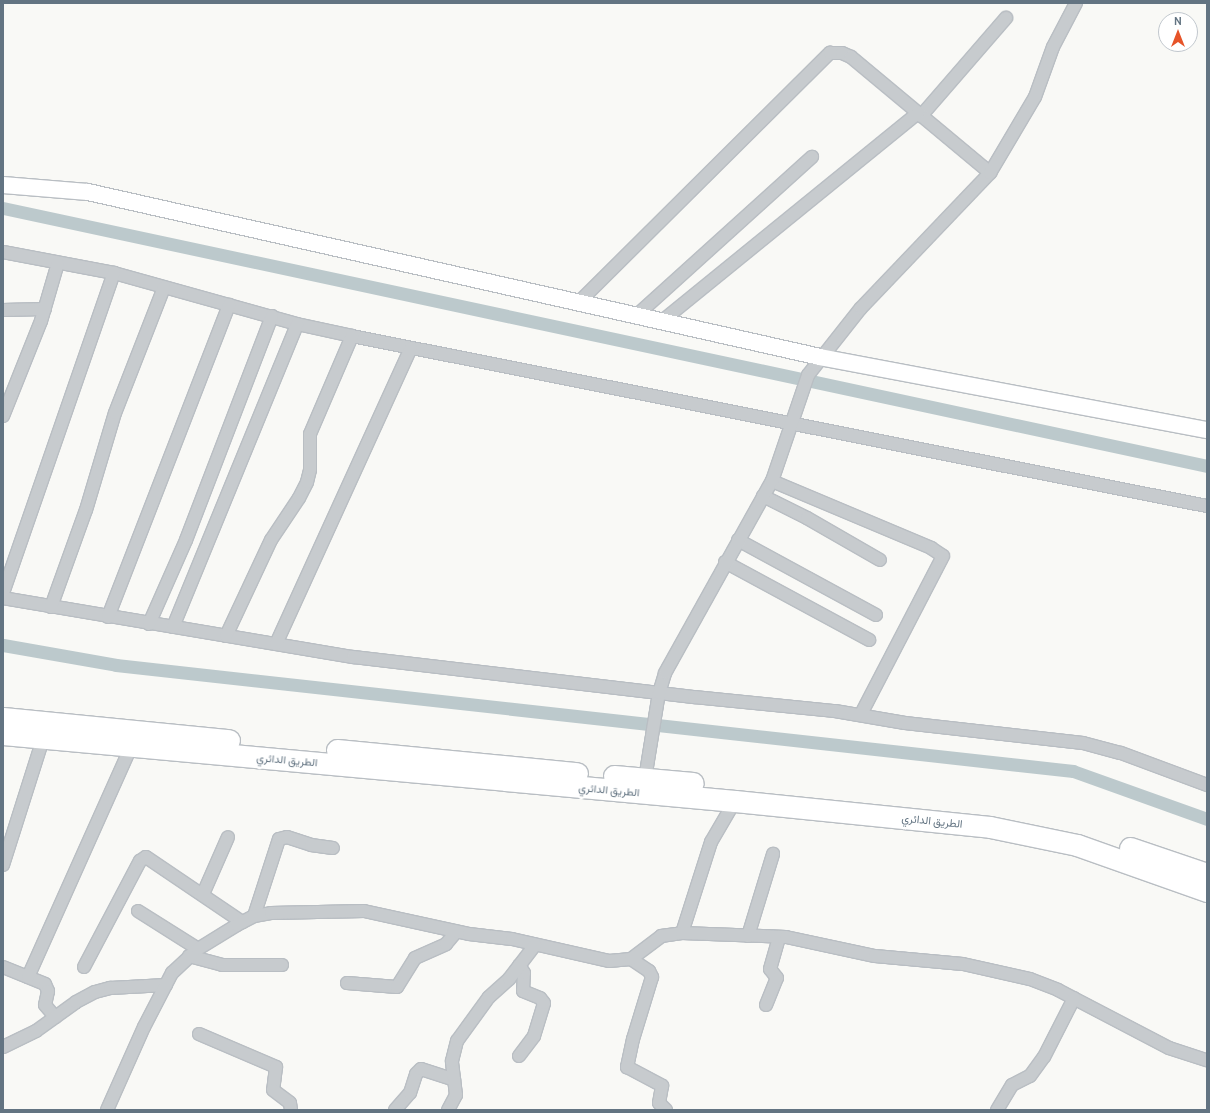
<!DOCTYPE html>
<meta charset="utf-8">
<style>
body{margin:0}
#map{position:relative;width:1210px;height:1113px;overflow:hidden;background:#f9f9f6;font-family:Cabin,Vazirmatn,sans-serif}
div>[style]{position:absolute}
.canal>*{height:13px;margin:-6.5px;padding:0 6.5px;transform-origin:6.5px;border-radius:6.5px;background:#bcc9cc}
.roads{filter:drop-shadow(1px 0 #b9bec3) drop-shadow(-1px 0 #b9bec3) drop-shadow(0 1px #b9bec3) drop-shadow(0 -1px #b9bec3)}
.street>*{height:12px;margin:-6px;padding:0 6px;transform-origin:6px;border-radius:6px;background:#c7cbce}
.secondary>*{height:16px;margin:-8px;padding:0 8px;transform-origin:8px;border-radius:8px;background:#fff}
.highway>*{height:21px;margin:-10.5px;padding:0 10.5px;transform-origin:10.5px;border-radius:10.5px;background:#fff}
span{translate:-50% -50%;white-space:nowrap;text-align:center;line-height:1.15;-webkit-text-stroke:4px #fff;paint-order:stroke}
.street-label{font-size:11px;color:#637482}
.frame{position:absolute;inset:0;border:4px solid #637482;pointer-events:none}
.north{position:absolute;left:1158px;top:12px;width:40px;height:40px;box-sizing:border-box;background:#fff;border:1px solid #c1c7cd;border-radius:50%;rotate:0deg;font-size:11px;font-weight:700;line-height:16px;text-align:center;color:#637482}
.north::after{content:'';display:block;margin:auto;width:14px;height:18px;background:#e65429;clip-path:polygon(50% 0,100% 100%,50% 72%,0 100%)}
</style>
<div id="map">
<div class="canal">
<div style="left:3px;top:208px;width:1231px;rotate:12.09deg"></div>
<div style="left:3px;top:645px;width:115px;rotate:10deg"></div>
<div style="left:116px;top:665px;width:963px;rotate:6.32deg"></div>
<div style="left:1073px;top:771px;width:142px;rotate:19.7deg"></div>
</div>
<div class="roads">
<div class="street">
<div style="left:921px;top:116px;width:130px;rotate:-49.1deg"></div>
<div style="left:3px;top:252px;width:113px;rotate:10.7deg"></div>
<div style="left:114px;top:273px;width:190px;rotate:15.6deg"></div>
<div style="left:297px;top:324px;width:56px;rotate:12.3deg"></div>
<div style="left:352px;top:336px;width:872px;rotate:11.25deg"></div>
<div style="left:579px;top:302px;width:354px;rotate:-44.8deg"></div>
<div style="left:830px;top:53px;width:12px"></div>
<div style="left:842px;top:53px;width:10px;rotate:24deg"></div>
<div style="left:851px;top:57px;width:181px;rotate:39.8deg"></div>
<div style="left:3px;top:310px;width:42px;rotate:-1.4deg"></div>
<div style="left:637px;top:315px;width:236px;rotate:-42.1deg"></div>
<div style="left:662px;top:321px;width:330px;rotate:-39.1deg"></div>
<div style="left:3px;top:416px;width:102px;rotate:-68.2deg"></div>
<div style="left:41px;top:321px;width:60px;rotate:-73.7deg"></div>
<div style="left:772px;top:481px;width:173px;rotate:22.8deg"></div>
<div style="left:931px;top:548px;width:14px;rotate:34deg"></div>
<div style="left:943px;top:556px;width:178px;rotate:117.4deg"></div>
<div style="left:763px;top:496px;width:49px;rotate:26.6deg"></div>
<div style="left:807px;top:518px;width:84px;rotate:29.9deg"></div>
<div style="left:738px;top:540px;width:157px;rotate:28.5deg"></div>
<div style="left:725px;top:562px;width:164px;rotate:28.4deg"></div>
<div style="left:3px;top:593px;width:339px;rotate:-70.9deg"></div>
<div style="left:3px;top:598px;width:355px;rotate:9.6deg"></div>
<div style="left:353px;top:657px;width:343px;rotate:6.7deg"></div>
<div style="left:694px;top:697px;width:142px;rotate:5.7deg"></div>
<div style="left:835px;top:711px;width:71px;rotate:9.7deg"></div>
<div style="left:905px;top:723px;width:179px;rotate:6.4deg"></div>
<div style="left:1083px;top:743px;width:39px;rotate:15deg"></div>
<div style="left:1121px;top:753px;width:92px;rotate:20.4deg"></div>
<div style="left:51px;top:607px;width:103px;rotate:-70.2deg"></div>
<div style="left:86px;top:510px;width:101px;rotate:-73.4deg"></div>
<div style="left:115px;top:413px;width:135px;rotate:-68.7deg"></div>
<div style="left:108px;top:617px;width:335px;rotate:-68.8deg"></div>
<div style="left:149px;top:624px;width:92px;rotate:-66.2deg"></div>
<div style="left:186px;top:540px;width:240px;rotate:-69deg"></div>
<div style="left:173px;top:627px;width:327px;rotate:-67.7deg"></div>
<div style="left:226px;top:636px;width:106px;rotate:-64.9deg"></div>
<div style="left:271px;top:540px;width:50px;rotate:-56.3deg"></div>
<div style="left:299px;top:498px;width:18px;rotate:-63deg"></div>
<div style="left:307px;top:482px;width:12px;rotate:-76deg"></div>
<div style="left:310px;top:470px;width:36px;rotate:-90deg"></div>
<div style="left:310px;top:434px;width:107px;rotate:-66.8deg"></div>
<div style="left:276px;top:644px;width:325px;rotate:-65.5deg"></div>
<div style="left:645px;top:779px;width:87px;rotate:-80.8deg"></div>
<div style="left:659px;top:693px;width:21px;rotate:-73deg"></div>
<div style="left:665px;top:673px;width:220px;rotate:-60.9deg"></div>
<div style="left:772px;top:481px;width:112px;rotate:-71.2deg"></div>
<div style="left:808px;top:375px;width:85px;rotate:-51.7deg"></div>
<div style="left:861px;top:308px;width:187px;rotate:-46.3deg"></div>
<div style="left:990px;top:173px;width:88px;rotate:-59.4deg"></div>
<div style="left:1035px;top:97px;width:53px;rotate:-70.2deg"></div>
<div style="left:1053px;top:47px;width:50px;rotate:-62.4deg"></div>
<div style="left:3px;top:865px;width:132px;rotate:-72.4deg"></div>
<div style="left:203px;top:894px;width:62px;rotate:-66.3deg"></div>
<div style="left:138px;top:911px;width:71px;rotate:32.3deg"></div>
<div style="left:254px;top:916px;width:81px;rotate:-72deg"></div>
<div style="left:279px;top:839px;width:8px;rotate:-14deg"></div>
<div style="left:287px;top:837px;width:25px;rotate:18deg"></div>
<div style="left:311px;top:845px;width:22px;rotate:8deg"></div>
<div style="left:682px;top:933px;width:96px;rotate:-72.3deg"></div>
<div style="left:711px;top:842px;width:48px;rotate:-59.7deg"></div>
<div style="left:748px;top:936px;width:86px;rotate:-73deg"></div>
<div style="left:189px;top:956px;width:34px;rotate:15deg"></div>
<div style="left:222px;top:965px;width:60px"></div>
<div style="left:631px;top:959px;width:22px;rotate:34deg"></div>
<div style="left:649px;top:971px;width:7px;rotate:63deg"></div>
<div style="left:652px;top:977px;width:65px;rotate:107deg"></div>
<div style="left:633px;top:1039px;width:29px;rotate:102deg"></div>
<div style="left:627px;top:1067px;width:40px;rotate:28deg"></div>
<div style="left:662px;top:1086px;width:17px;rotate:100deg"></div>
<div style="left:659px;top:1103px;width:10px;rotate:45deg"></div>
<div style="left:3px;top:967px;width:45px;rotate:22deg"></div>
<div style="left:45px;top:984px;width:8px;rotate:67deg"></div>
<div style="left:48px;top:991px;width:14px;rotate:102deg"></div>
<div style="left:45px;top:1005px;width:16px;rotate:50deg"></div>
<div style="left:84px;top:967px;width:120px;rotate:-62.2deg"></div>
<div style="left:140px;top:861px;width:7px;rotate:-34deg"></div>
<div style="left:146px;top:857px;width:116px;rotate:34.1deg"></div>
<div style="left:28px;top:977px;width:252px;rotate:-65.9deg"></div>
<div style="left:347px;top:983px;width:50px;rotate:4.6deg"></div>
<div style="left:397px;top:987px;width:34px;rotate:-58deg"></div>
<div style="left:415px;top:958px;width:34px;rotate:-24deg"></div>
<div style="left:446px;top:944px;width:16px;rotate:-50deg"></div>
<div style="left:766px;top:1005px;width:29px;rotate:-68deg"></div>
<div style="left:777px;top:978px;width:11px;rotate:-128deg"></div>
<div style="left:770px;top:969px;width:33px;rotate:-74deg"></div>
<div style="left:199px;top:1034px;width:84px;rotate:23.2deg"></div>
<div style="left:276px;top:1067px;width:23px;rotate:97deg"></div>
<div style="left:273px;top:1090px;width:21px;rotate:37deg"></div>
<div style="left:290px;top:1103px;width:7px;rotate:82deg"></div>
<div style="left:3px;top:1047px;width:37px;rotate:-26deg"></div>
<div style="left:36px;top:1031px;width:49px;rotate:-35.9deg"></div>
<div style="left:76px;top:1002px;width:21px;rotate:-28deg"></div>
<div style="left:95px;top:992px;width:16px;rotate:-15deg"></div>
<div style="left:110px;top:988px;width:56px;rotate:-3.1deg"></div>
<div style="left:519px;top:1056px;width:25px;rotate:-53deg"></div>
<div style="left:534px;top:1036px;width:34px;rotate:-73deg"></div>
<div style="left:544px;top:1003px;width:6px;rotate:-129deg"></div>
<div style="left:540px;top:998px;width:18px;rotate:-158deg"></div>
<div style="left:523px;top:991px;width:18px;rotate:-87deg"></div>
<div style="left:524px;top:973px;width:9px;rotate:-122deg"></div>
<div style="left:107px;top:1110px;width:91px;rotate:-66deg"></div>
<div style="left:144px;top:1027px;width:61px;rotate:-62.6deg"></div>
<div style="left:172px;top:973px;width:35px;rotate:-43deg"></div>
<div style="left:198px;top:949px;width:46px;rotate:-31.6deg"></div>
<div style="left:237px;top:925px;width:19px;rotate:-28deg"></div>
<div style="left:254px;top:916px;width:17px;rotate:-10deg"></div>
<div style="left:271px;top:913px;width:93px;rotate:-1.2deg"></div>
<div style="left:364px;top:911px;width:107px;rotate:12.4deg"></div>
<div style="left:469px;top:934px;width:43px;rotate:6.6deg"></div>
<div style="left:512px;top:939px;width:99px;rotate:12.8deg"></div>
<div style="left:609px;top:961px;width:22px;rotate:-5deg"></div>
<div style="left:631px;top:959px;width:38px;rotate:-37deg"></div>
<div style="left:661px;top:936px;width:21px;rotate:-8deg"></div>
<div style="left:682px;top:933px;width:104px;rotate:2.2deg"></div>
<div style="left:786px;top:937px;width:91px;rotate:12.1deg"></div>
<div style="left:875px;top:956px;width:88px;rotate:5.2deg"></div>
<div style="left:963px;top:964px;width:69px;rotate:12.6deg"></div>
<div style="left:1030px;top:979px;width:30px;rotate:21deg"></div>
<div style="left:1058px;top:990px;width:125px;rotate:27.6deg"></div>
<div style="left:1169px;top:1048px;width:40px;rotate:18deg"></div>
<div style="left:395px;top:1110px;width:23px;rotate:-49deg"></div>
<div style="left:410px;top:1093px;width:20px;rotate:-72deg"></div>
<div style="left:416px;top:1074px;width:7px;rotate:-45deg"></div>
<div style="left:421px;top:1069px;width:35px;rotate:18deg"></div>
<div style="left:448px;top:1110px;width:17px;rotate:-62deg"></div>
<div style="left:456px;top:1095px;width:34px;rotate:-97deg"></div>
<div style="left:452px;top:1061px;width:21px;rotate:-76deg"></div>
<div style="left:457px;top:1041px;width:54px;rotate:-54deg"></div>
<div style="left:489px;top:997px;width:27px;rotate:-42deg"></div>
<div style="left:509px;top:979px;width:43px;rotate:-52.6deg"></div>
<div style="left:997px;top:1110px;width:29px;rotate:-59deg"></div>
<div style="left:1012px;top:1085px;width:20px;rotate:-27deg"></div>
<div style="left:1030px;top:1076px;width:24px;rotate:-54deg"></div>
<div style="left:1044px;top:1057px;width:66px;rotate:-63deg"></div>
</div>
<div class="secondary">
<div style="left:3px;top:185px;width:85px;rotate:4.7deg"></div>
<div style="left:88px;top:192px;width:750px;rotate:12.7deg"></div>
<div style="left:820px;top:357px;width:394px;rotate:10.7deg"></div>
</div>
<div class="highway">
<div style="left:3px;top:718px;width:227px;rotate:5.6deg"></div>
<div style="left:3px;top:734px;width:735px;rotate:5.23deg"></div>
<div style="left:735px;top:801px;width:256px;rotate:5.8deg"></div>
<div style="left:990px;top:827px;width:89px;rotate:11.7deg"></div>
<div style="left:1077px;top:845px;width:138px;rotate:19.5deg"></div>
<div style="left:337px;top:750px;width:241px;rotate:5.5deg"></div>
<div style="left:614px;top:776px;width:79px;rotate:5.1deg"></div>
<div style="left:1130px;top:848px;width:81px;rotate:18.7deg"></div>
</div>
</div>
<div class="street-label">
<span style="left:287px;top:760px;rotate:5deg">الطريق الدائري</span>
<span style="left:609px;top:790px;rotate:5deg">الطريق الدائري</span>
<span style="left:932px;top:821px;rotate:6deg">الطريق الدائري</span>
</div>
<div class="frame"></div>
<div class="north">N</div>
</div>
